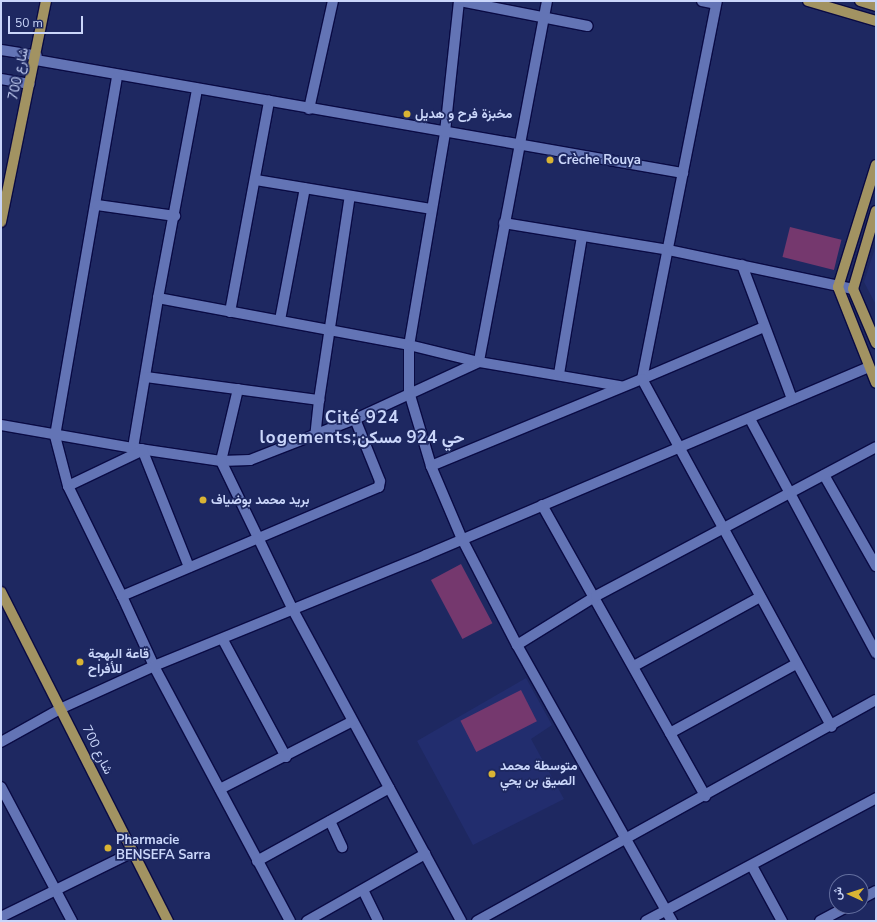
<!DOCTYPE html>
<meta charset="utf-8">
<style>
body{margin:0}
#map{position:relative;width:877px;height:922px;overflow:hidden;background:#1e2861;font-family:"Nunito Sans",Vazirmatn,sans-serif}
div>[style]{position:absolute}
.built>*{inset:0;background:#222d6e}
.green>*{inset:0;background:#75386e;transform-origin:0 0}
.roads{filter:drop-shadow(1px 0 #0a0b44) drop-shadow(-1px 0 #0a0b44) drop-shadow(0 1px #0a0b44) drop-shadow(0 -1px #0a0b44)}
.minor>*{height:10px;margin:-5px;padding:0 5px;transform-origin:5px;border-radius:5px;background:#6374b5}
.major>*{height:10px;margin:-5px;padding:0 5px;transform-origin:5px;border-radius:5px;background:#a29362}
.dots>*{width:11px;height:11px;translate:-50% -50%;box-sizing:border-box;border:2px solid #1e2861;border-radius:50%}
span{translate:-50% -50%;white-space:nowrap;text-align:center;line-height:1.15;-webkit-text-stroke:3.5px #1e2861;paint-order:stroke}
.street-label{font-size:13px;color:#cad6fa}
.poi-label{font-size:13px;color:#cad6fa;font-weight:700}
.left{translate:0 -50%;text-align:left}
.district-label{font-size:17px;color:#cad6fa;font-weight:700;letter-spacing:1px}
.frame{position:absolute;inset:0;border:2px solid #cad6fa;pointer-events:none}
.north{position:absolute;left:829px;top:874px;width:40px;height:40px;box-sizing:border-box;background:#1e2861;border:1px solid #636e9e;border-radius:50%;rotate:273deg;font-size:11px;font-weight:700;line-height:16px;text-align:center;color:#cad6fa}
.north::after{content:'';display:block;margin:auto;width:14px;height:18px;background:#d9b434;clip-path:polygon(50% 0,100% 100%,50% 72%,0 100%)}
.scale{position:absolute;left:8px;top:16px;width:75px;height:18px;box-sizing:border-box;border:2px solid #cad6fa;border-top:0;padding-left:5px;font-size:12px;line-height:14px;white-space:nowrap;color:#cad6fa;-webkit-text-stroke:3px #1e2861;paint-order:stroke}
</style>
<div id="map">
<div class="built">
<div style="clip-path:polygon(876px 245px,876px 305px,864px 282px)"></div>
<div style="clip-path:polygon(526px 678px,552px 725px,531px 739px,564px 799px,473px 845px,417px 741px)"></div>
</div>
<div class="green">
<div style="left:790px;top:227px;width:53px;height:31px;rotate:14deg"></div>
<div style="left:461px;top:564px;width:67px;height:34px;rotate:62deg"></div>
<div style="left:521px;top:690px;width:35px;height:68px;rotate:63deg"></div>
</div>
<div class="roads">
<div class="minor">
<div style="left:459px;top:1px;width:133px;rotate:96.1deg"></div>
<div style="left:445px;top:133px;width:215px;rotate:99.6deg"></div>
<div style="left:409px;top:345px;width:47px;rotate:90deg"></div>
<div style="left:409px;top:392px;width:77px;rotate:73.4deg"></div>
<div style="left:431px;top:466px;width:79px;rotate:67deg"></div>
<div style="left:462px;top:539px;width:119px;rotate:62.6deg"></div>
<div style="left:517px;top:645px;width:317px;rotate:60.7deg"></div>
<div style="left:460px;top:1px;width:130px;rotate:11.1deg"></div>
<div style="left:547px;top:1px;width:367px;rotate:100.7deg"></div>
<div style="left:479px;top:362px;width:136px;rotate:155.3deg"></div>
<div style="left:355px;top:419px;width:113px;rotate:158.7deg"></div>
<div style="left:250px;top:460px;width:29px;rotate:178deg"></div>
<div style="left:221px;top:461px;width:89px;rotate:-171.6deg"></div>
<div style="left:133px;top:448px;width:152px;rotate:-80.5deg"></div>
<div style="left:158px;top:298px;width:255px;rotate:10.6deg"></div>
<div style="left:409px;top:345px;width:72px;rotate:13.7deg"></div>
<div style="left:479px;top:362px;width:143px;rotate:9.7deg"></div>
<div style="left:702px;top:1px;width:14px;rotate:12deg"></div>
<div style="left:1px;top:50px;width:36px;rotate:9deg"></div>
<div style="left:36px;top:60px;width:657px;rotate:9.91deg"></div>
<div style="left:117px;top:77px;width:364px;rotate:99.8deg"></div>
<div style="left:55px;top:436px;width:52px;rotate:75.4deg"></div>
<div style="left:68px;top:486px;width:123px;rotate:63.9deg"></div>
<div style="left:1px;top:79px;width:29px;rotate:10deg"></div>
<div style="left:309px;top:109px;width:111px;rotate:-77.5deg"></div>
<div style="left:256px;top:180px;width:177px;rotate:9.4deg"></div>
<div style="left:97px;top:205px;width:79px;rotate:8deg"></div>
<div style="left:504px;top:223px;width:166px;rotate:9.3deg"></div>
<div style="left:668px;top:250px;width:189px;rotate:11.9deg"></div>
<div style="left:742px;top:265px;width:143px;rotate:69.5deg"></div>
<div style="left:158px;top:298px;width:213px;rotate:-79.4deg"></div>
<div style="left:230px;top:312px;width:215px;rotate:-79.5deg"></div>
<div style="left:280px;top:320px;width:134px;rotate:-79.3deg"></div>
<div style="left:559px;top:374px;width:139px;rotate:-80.5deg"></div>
<div style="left:146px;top:377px;width:175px;rotate:7.6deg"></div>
<div style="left:319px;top:400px;width:36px;rotate:96deg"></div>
<div style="left:642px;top:379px;width:385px;rotate:-78.8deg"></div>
<div style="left:642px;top:379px;width:133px;rotate:-23.1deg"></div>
<div style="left:238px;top:389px;width:74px;rotate:103.3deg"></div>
<div style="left:221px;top:461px;width:165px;rotate:64.2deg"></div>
<div style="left:293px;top:610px;width:353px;rotate:61.6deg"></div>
<div style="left:319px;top:400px;width:206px;rotate:-81.4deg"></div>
<div style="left:750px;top:419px;width:266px;rotate:61.7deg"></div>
<div style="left:1px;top:425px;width:134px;rotate:9.9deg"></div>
<div style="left:142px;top:449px;width:127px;rotate:68.3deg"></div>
<div style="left:431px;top:466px;width:228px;rotate:-22.4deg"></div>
<div style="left:642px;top:379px;width:396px;rotate:61.4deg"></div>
<div style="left:824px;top:475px;width:105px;rotate:60.3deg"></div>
<div style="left:68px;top:486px;width:83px;rotate:-25.6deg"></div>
<div style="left:542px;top:505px;width:334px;rotate:60.7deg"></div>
<div style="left:223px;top:640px;width:133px;rotate:61.7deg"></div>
<div style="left:517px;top:645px;width:93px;rotate:-31.8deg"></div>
<div style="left:596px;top:596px;width:317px;rotate:-28deg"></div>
<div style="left:634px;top:666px;width:144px;rotate:-28.7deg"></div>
<div style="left:670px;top:733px;width:144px;rotate:-28.7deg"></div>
<div style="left:1px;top:742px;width:70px;rotate:-29.1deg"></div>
<div style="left:62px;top:708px;width:101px;rotate:-24.5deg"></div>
<div style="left:154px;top:666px;width:77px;rotate:-114.6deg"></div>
<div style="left:122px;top:596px;width:279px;rotate:-23deg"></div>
<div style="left:379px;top:487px;width:6px;rotate:-81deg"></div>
<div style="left:380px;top:481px;width:67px;rotate:-112deg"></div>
<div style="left:1px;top:787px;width:152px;rotate:62.1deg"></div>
<div style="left:220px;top:789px;width:149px;rotate:-27.1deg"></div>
<div style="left:330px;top:821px;width:29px;rotate:65deg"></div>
<div style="left:257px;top:861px;width:151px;rotate:-28.9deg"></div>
<div style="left:752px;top:866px;width:63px;rotate:61.4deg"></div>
<div style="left:363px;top:890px;width:34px;rotate:64deg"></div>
<div style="left:861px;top:899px;width:17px;rotate:-28deg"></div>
<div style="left:1px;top:917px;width:147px;rotate:-26.2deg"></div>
<div style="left:290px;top:921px;width:289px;rotate:-118.1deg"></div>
<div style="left:154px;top:666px;width:294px;rotate:-22.2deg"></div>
<div style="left:426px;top:555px;width:481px;rotate:-23deg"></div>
<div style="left:307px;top:921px;width:136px;rotate:-29.6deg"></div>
<div style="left:477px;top:921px;width:456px;rotate:-29deg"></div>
<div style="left:646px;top:921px;width:261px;rotate:-28.1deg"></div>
<div style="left:820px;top:921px;width:32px;rotate:-28deg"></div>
</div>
<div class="major">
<div style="left:808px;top:1px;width:71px;rotate:16.4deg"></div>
<div style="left:860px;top:1px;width:17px;rotate:17deg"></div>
<div style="left:876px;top:165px;width:128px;rotate:107.3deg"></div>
<div style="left:838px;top:287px;width:103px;rotate:68.4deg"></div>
<div style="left:876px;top:211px;width:81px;rotate:106.4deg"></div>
<div style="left:853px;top:289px;width:59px;rotate:66.9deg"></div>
<div style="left:1px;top:222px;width:226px;rotate:-78.5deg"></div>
<div style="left:1px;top:592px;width:369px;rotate:63.1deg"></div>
</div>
</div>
<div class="dots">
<div style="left:407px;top:114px;background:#d9b434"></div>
<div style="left:550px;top:160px;background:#d9b434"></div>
<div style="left:203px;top:500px;background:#d9b434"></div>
<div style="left:80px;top:662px;background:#d9b434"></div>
<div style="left:492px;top:774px;background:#d9b434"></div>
<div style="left:108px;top:848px;background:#d9b434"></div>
</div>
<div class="street-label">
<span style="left:19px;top:74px;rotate:-78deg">شارع 700</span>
<span style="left:97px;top:750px;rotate:64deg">شارع 700</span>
</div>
<div class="poi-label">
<span class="left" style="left:415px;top:114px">مخبزة فرح و هديل</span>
<span class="left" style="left:558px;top:160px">Crèche Rouya</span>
<span class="left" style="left:211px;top:500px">بريد محمد بوضياف</span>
<span class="left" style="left:88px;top:662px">قاعة البهجة<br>للأفراح</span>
<span class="left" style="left:500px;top:774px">متوسطة محمد<br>الصيق بن يحي</span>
<span class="left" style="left:116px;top:848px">Pharmacie<br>BENSEFA Sarra</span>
</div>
<div class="district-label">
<span style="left:362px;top:428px">Cité 924<br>logements;حي 924 مسكن</span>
</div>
<div class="frame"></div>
<div class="north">ش</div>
<div class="scale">50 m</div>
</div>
